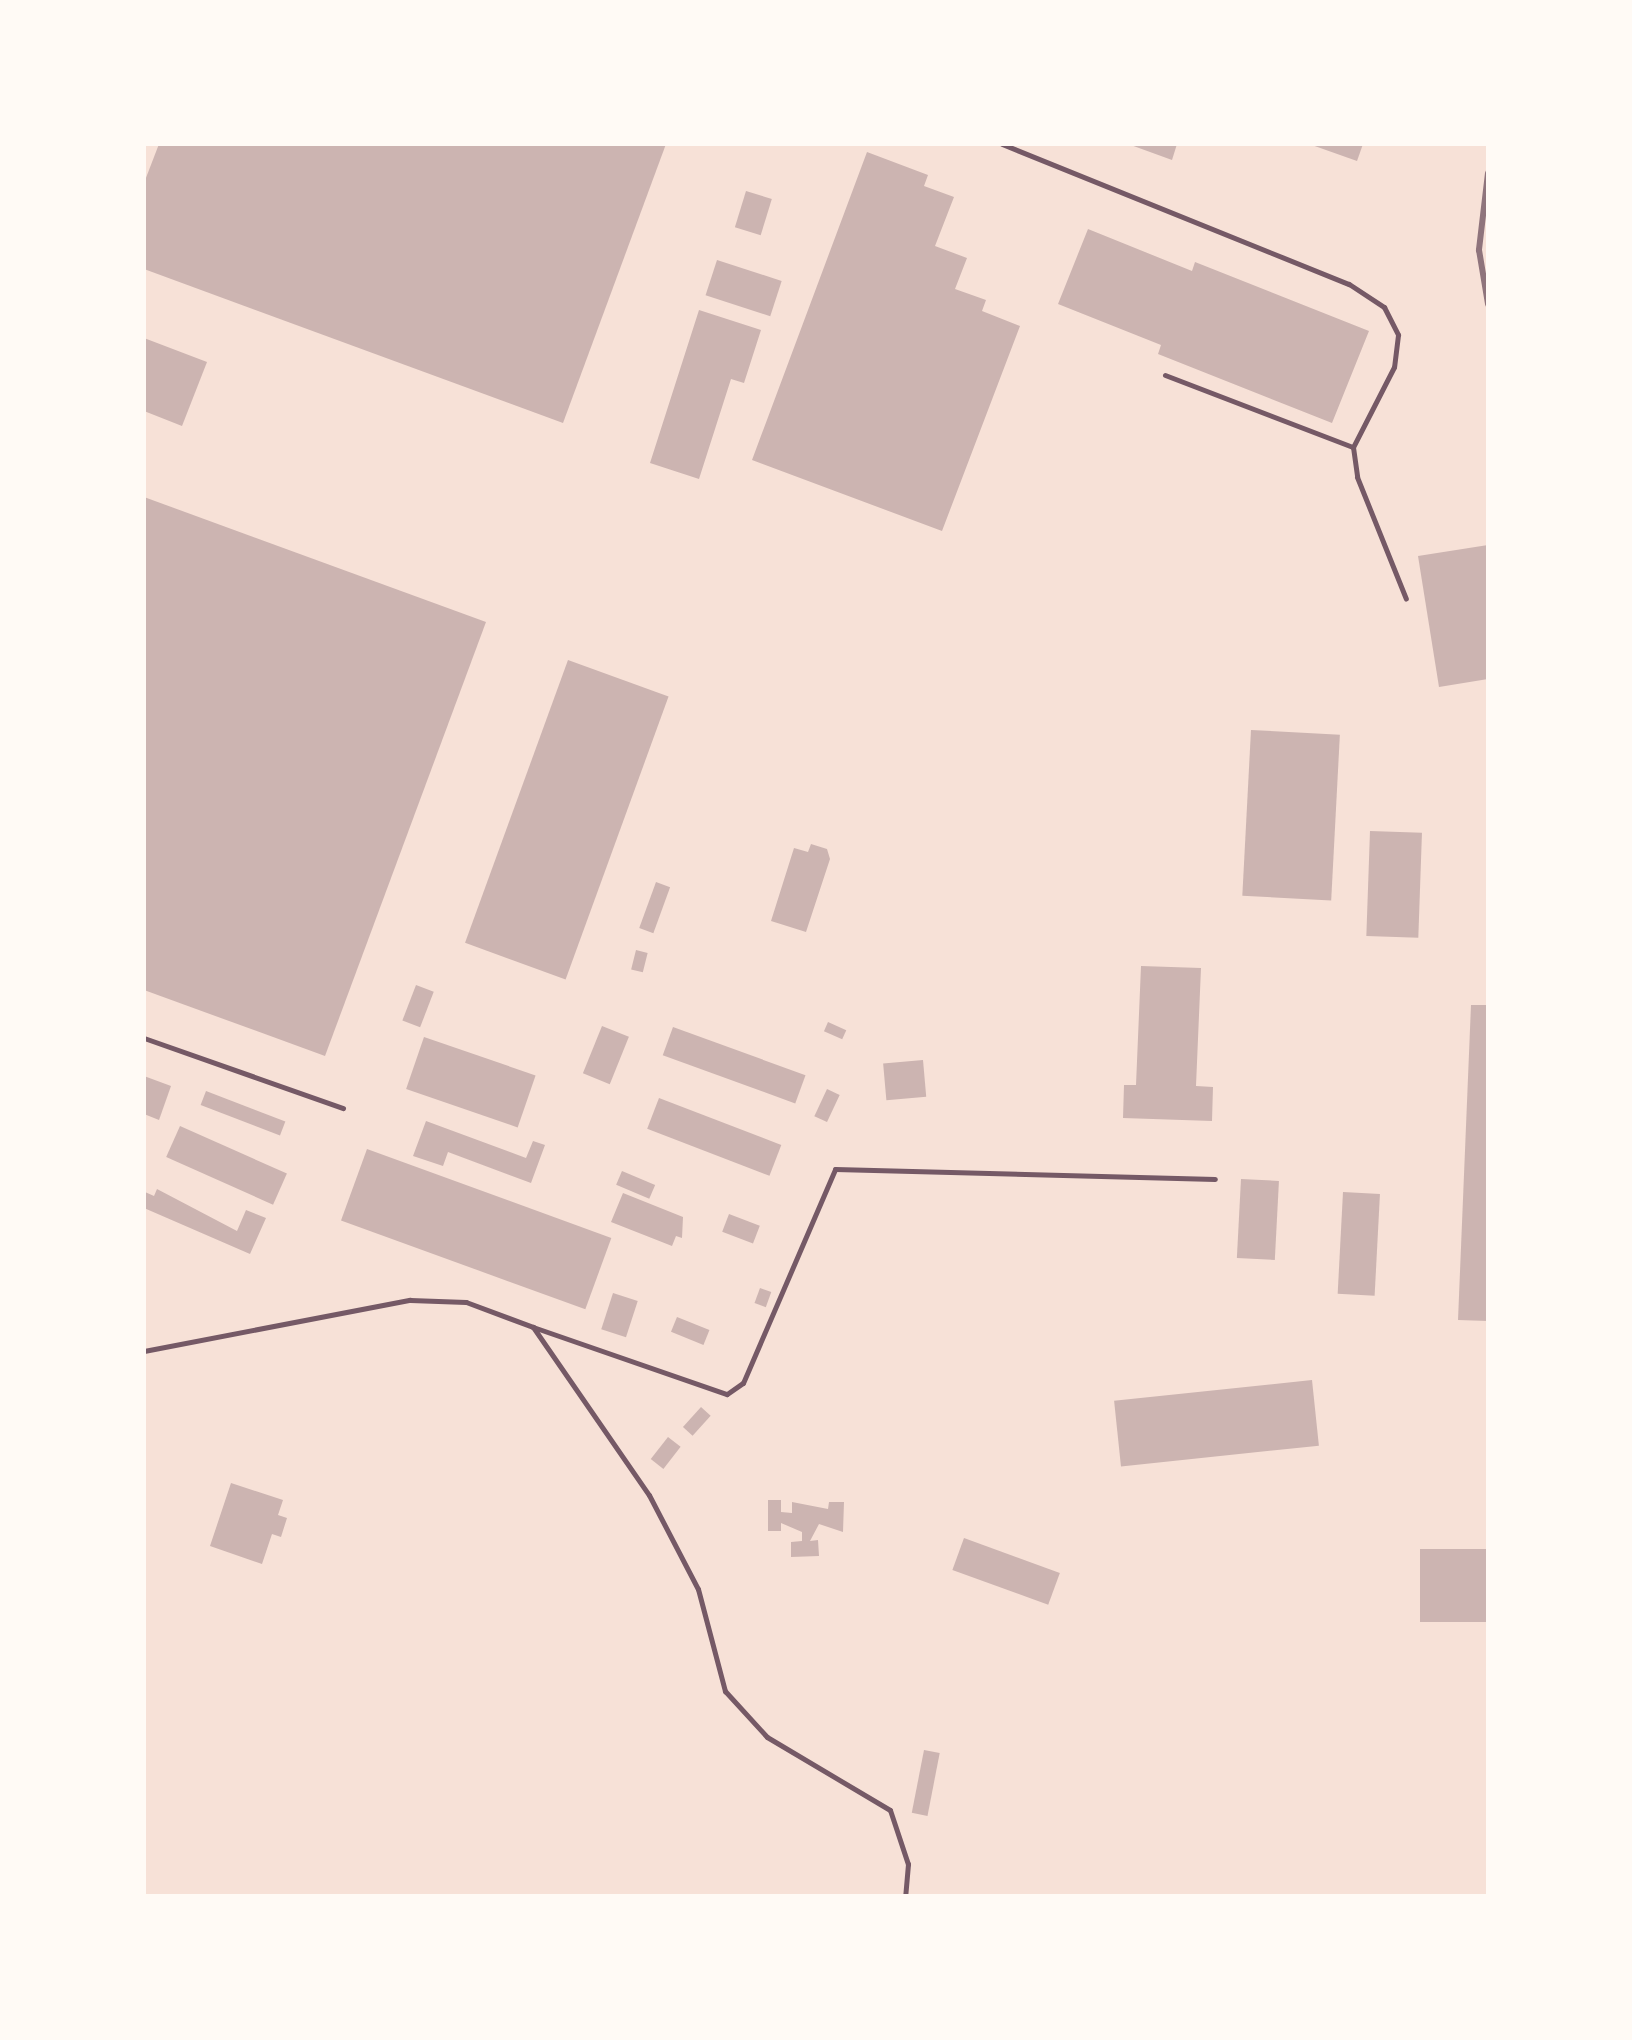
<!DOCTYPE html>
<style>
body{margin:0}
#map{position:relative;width:1632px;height:2040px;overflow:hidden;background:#f7e1d7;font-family:"Exo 2",sans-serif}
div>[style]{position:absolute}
.building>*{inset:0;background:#ccb4b1;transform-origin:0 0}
.service>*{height:5px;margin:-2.5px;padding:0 2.5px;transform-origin:2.5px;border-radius:2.5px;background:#755966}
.rail>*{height:6px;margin:-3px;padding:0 3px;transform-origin:3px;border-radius:3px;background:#8f747c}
span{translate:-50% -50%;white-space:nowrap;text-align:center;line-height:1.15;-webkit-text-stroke:7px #fffaf5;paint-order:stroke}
.frame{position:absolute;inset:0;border:146px solid #fffaf5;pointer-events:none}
</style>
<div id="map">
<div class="building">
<div style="clip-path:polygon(159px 144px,666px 144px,563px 423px,144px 269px,144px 183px)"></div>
<div style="clip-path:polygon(1128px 144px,1177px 144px,1172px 160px)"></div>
<div style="clip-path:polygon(1309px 144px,1363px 144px,1357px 161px)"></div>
<div style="clip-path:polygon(867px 152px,928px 175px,924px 186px,954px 197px,935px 246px,967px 258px,955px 289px,986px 300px,982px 311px,1020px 326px,942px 531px,752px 460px)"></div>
<div style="left:746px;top:191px;width:27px;height:38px;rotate:17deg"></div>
<div style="clip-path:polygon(1088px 229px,1192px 271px,1195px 262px,1369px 331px,1332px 423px,1158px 354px,1161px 345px,1058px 304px)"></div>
<div style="left:717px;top:260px;width:68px;height:37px;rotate:18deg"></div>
<div style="clip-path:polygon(699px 310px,761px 330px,744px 383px,731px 379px,699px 479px,650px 463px)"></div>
<div style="clip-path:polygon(144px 338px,207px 362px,182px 426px,144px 411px)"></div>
<div style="clip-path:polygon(144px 497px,486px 622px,325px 1056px,144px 990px)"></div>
<div style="clip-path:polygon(1488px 545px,1488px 679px,1439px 687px,1418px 556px)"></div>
<div style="left:568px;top:660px;width:107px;height:301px;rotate:20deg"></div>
<div style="left:1251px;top:730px;width:89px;height:166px;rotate:3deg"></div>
<div style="left:1370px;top:831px;width:52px;height:105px;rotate:2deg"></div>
<div style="clip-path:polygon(811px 844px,827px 849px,830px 859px,806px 932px,771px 921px,794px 848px,808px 852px)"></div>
<div style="left:656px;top:882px;width:15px;height:49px;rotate:20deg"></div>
<div style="left:636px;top:950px;width:12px;height:20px;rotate:14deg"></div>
<div style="clip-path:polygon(1141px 966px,1201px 968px,1196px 1086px,1213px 1087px,1212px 1121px,1123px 1118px,1124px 1085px,1136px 1085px)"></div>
<div style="left:416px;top:985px;width:19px;height:38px;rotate:21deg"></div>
<div style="clip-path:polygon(1471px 1005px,1488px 1005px,1488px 1321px,1458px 1320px)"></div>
<div style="left:828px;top:1022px;width:20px;height:10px;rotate:24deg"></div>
<div style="left:602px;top:1026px;width:29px;height:51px;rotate:22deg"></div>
<div style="left:673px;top:1027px;width:141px;height:30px;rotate:20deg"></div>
<div style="left:424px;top:1037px;width:118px;height:55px;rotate:19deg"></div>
<div style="left:923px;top:1060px;width:37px;height:40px;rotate:85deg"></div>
<div style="clip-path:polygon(144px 1076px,171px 1086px,159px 1120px,144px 1114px)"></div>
<div style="left:827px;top:1089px;width:14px;height:30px;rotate:25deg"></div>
<div style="left:206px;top:1091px;width:85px;height:15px;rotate:21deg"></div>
<div style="left:659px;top:1098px;width:131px;height:33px;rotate:21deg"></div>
<div style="clip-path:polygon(426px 1121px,526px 1158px,533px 1141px,545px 1145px,531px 1183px,448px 1152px,443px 1166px,413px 1156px)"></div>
<div style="left:180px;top:1126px;width:117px;height:34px;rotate:24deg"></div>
<div style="left:367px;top:1149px;width:260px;height:76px;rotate:20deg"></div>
<div style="left:622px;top:1171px;width:36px;height:15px;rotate:23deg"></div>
<div style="left:1241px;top:1179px;width:38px;height:79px;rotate:3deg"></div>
<div style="clip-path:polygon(157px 1189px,237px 1231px,246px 1210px,266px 1218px,250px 1254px,144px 1208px,145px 1192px,154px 1196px)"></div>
<div style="left:1343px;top:1192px;width:37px;height:102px;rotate:3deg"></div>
<div style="clip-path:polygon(623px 1193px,683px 1217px,682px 1238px,676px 1236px,672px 1246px,611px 1222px)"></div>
<div style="left:729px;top:1214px;width:33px;height:19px;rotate:21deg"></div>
<div style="left:760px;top:1288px;width:12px;height:16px;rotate:20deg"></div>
<div style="left:613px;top:1293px;width:26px;height:38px;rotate:18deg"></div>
<div style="left:677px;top:1317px;width:35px;height:16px;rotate:22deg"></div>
<div style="left:1312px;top:1380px;width:66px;height:199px;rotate:84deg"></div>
<div style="left:701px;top:1407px;width:13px;height:27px;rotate:42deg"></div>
<div style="left:668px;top:1437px;width:16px;height:28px;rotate:38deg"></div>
<div style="clip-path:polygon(231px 1483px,283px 1500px,278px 1515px,287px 1518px,281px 1537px,272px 1534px,262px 1564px,210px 1546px)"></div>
<div style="clip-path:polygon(768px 1500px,781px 1500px,781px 1512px,792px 1513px,792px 1502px,828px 1509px,829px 1502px,844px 1502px,843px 1532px,819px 1524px,810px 1541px,818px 1540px,819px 1556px,791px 1557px,791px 1542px,802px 1541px,802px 1532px,781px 1523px,781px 1531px,768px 1531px)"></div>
<div style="left:964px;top:1538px;width:102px;height:34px;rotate:20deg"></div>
<div style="left:1488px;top:1549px;width:73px;height:68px;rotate:90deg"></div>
<div style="left:924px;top:1750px;width:16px;height:64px;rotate:11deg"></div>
</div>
<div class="service">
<div style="left:1002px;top:144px;width:374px;rotate:22deg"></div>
<div style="left:1349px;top:284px;width:42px;rotate:33.3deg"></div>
<div style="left:1384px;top:307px;width:31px;rotate:63deg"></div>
<div style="left:1398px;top:335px;width:32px;rotate:97deg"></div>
<div style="left:1394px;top:367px;width:90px;rotate:117.1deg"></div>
<div style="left:1353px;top:447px;width:30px;rotate:82deg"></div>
<div style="left:1357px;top:477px;width:131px;rotate:68.1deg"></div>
<div style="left:1165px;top:375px;width:201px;rotate:21deg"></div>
<div style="left:144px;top:1038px;width:211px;rotate:19.4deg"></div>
<div style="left:533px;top:1327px;width:205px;rotate:19.1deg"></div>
<div style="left:727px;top:1394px;width:19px;rotate:-35deg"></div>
<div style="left:743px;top:1383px;width:233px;rotate:-66.7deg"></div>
<div style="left:835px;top:1169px;width:380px;rotate:1.5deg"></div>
<div style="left:144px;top:1351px;width:271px;rotate:-10.9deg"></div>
<div style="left:410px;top:1300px;width:56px;rotate:2deg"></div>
<div style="left:466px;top:1302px;width:72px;rotate:20.5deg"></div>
<div style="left:533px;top:1327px;width:204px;rotate:55.4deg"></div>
<div style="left:649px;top:1495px;width:106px;rotate:62.5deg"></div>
<div style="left:698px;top:1589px;width:106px;rotate:75.2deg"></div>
<div style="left:725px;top:1691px;width:62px;rotate:47.6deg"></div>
<div style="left:767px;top:1737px;width:143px;rotate:30.7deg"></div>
<div style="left:890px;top:1810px;width:57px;rotate:71.6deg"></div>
<div style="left:908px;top:1864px;width:32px;rotate:95deg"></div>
</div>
<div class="rail">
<div style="left:1488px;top:173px;width:78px;rotate:96.7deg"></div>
<div style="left:1479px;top:250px;width:55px;rotate:80.5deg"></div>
</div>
<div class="frame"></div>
</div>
